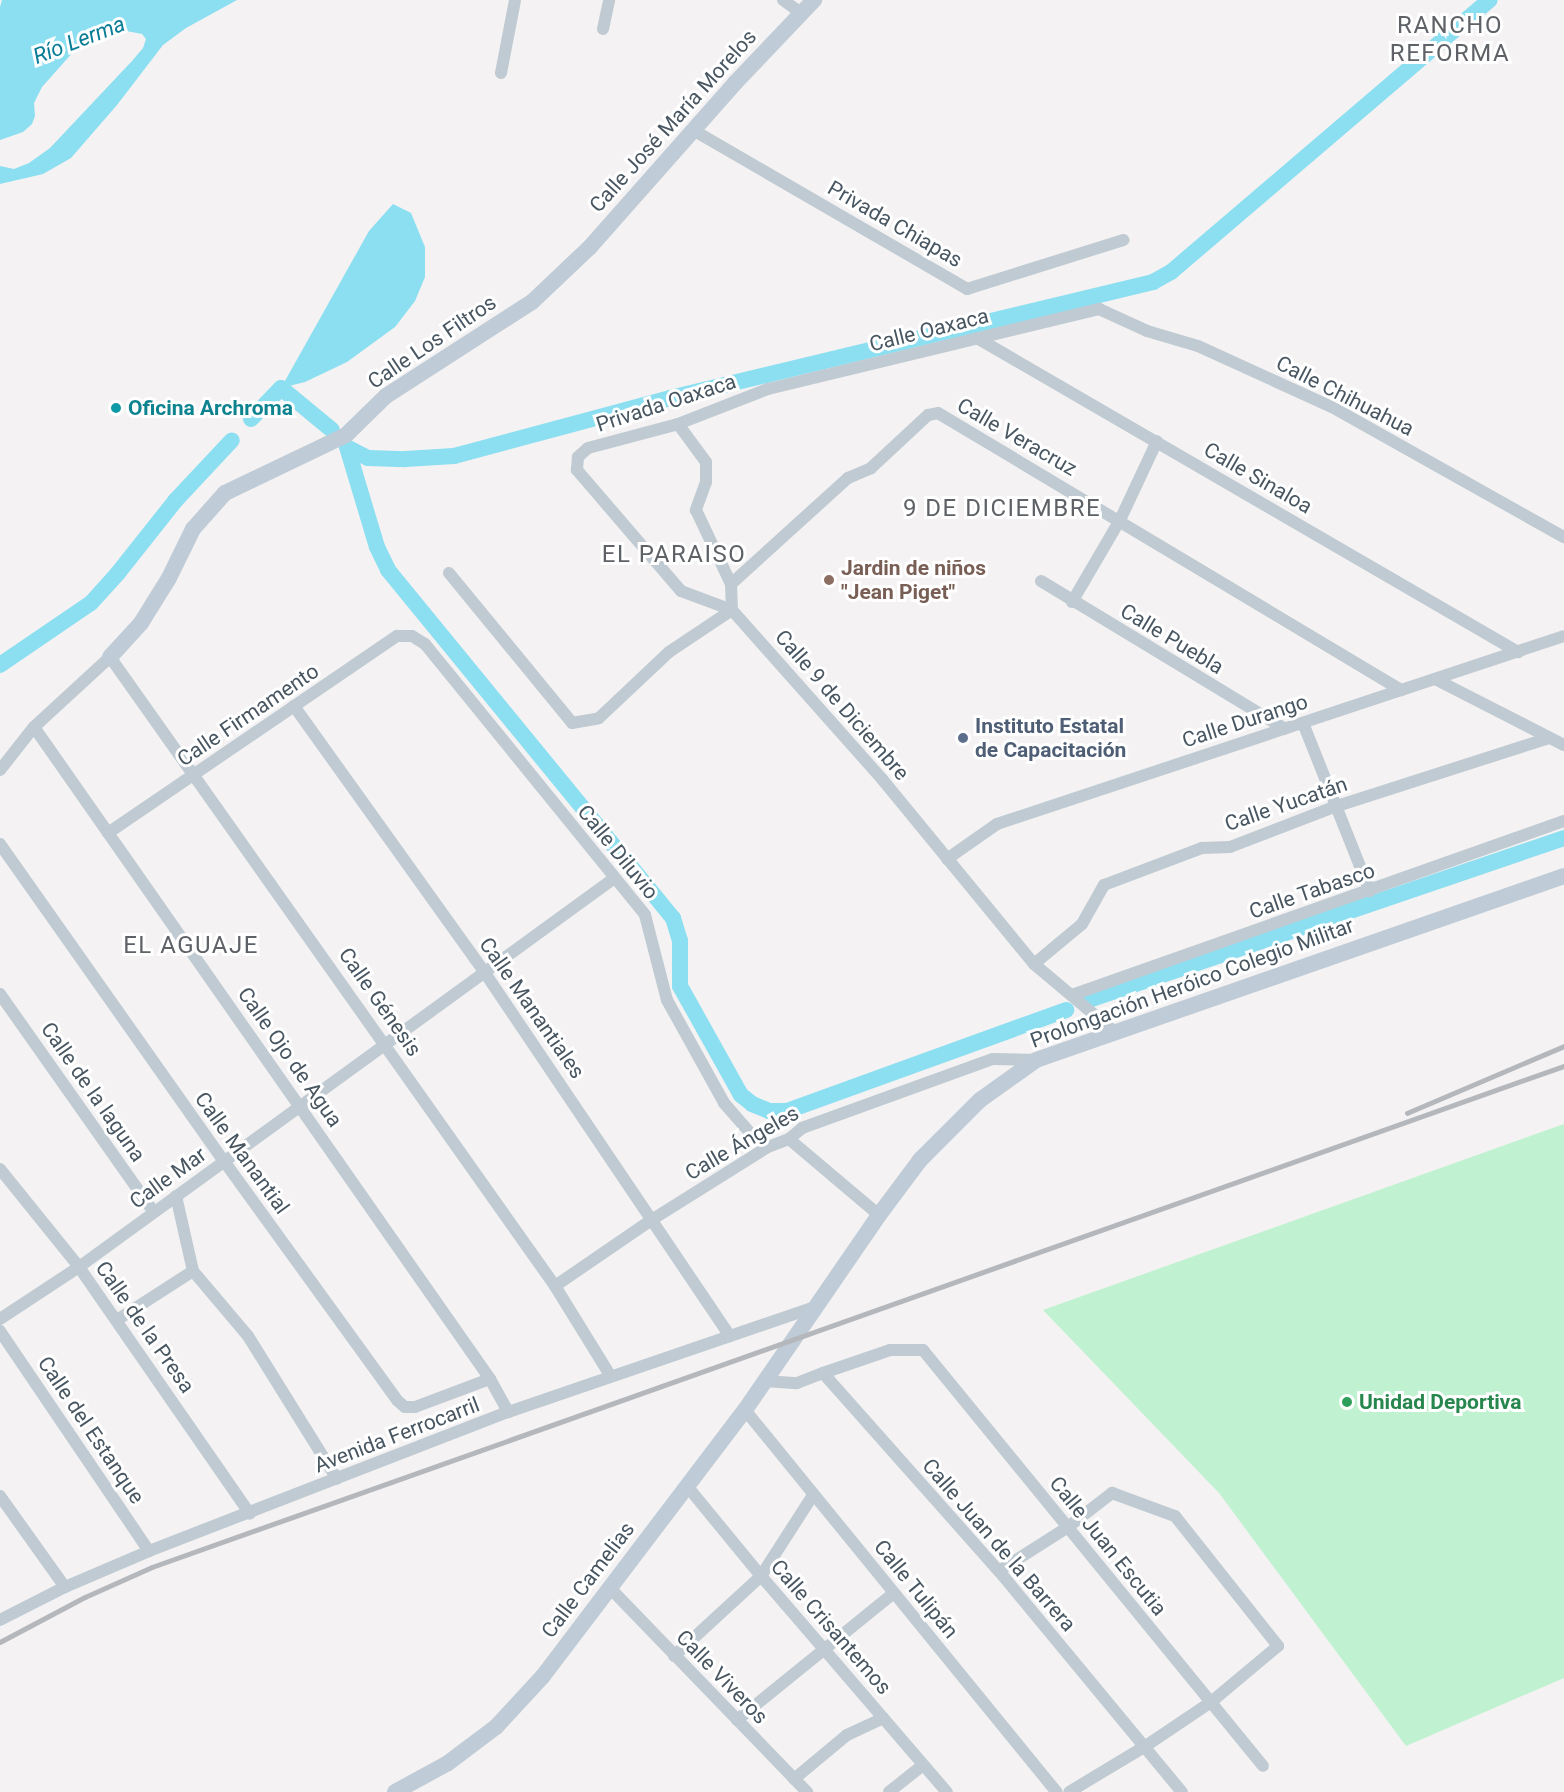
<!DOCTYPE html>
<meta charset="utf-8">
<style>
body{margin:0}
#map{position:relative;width:1564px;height:1792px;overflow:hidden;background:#f4f2f2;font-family:Roboto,sans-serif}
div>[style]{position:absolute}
.green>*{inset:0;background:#c0f2d2}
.water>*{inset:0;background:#8bdff1}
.canal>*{height:16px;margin:-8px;padding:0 8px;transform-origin:8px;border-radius:8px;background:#8bdff1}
.street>*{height:12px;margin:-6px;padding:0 6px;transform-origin:6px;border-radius:6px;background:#bfcad2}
.secondary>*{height:16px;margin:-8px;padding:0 8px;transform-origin:8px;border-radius:8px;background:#bfcbd6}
.rail>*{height:4.5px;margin:-2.25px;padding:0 2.25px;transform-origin:2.25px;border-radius:2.25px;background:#b4b7bc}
.dots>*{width:16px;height:16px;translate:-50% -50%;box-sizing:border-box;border:3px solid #fff;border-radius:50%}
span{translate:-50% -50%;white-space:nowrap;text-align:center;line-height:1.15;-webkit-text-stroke:6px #fff;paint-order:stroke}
.street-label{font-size:21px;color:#485661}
.culture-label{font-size:21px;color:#0d838f;font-weight:700}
.left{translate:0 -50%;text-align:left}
.education-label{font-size:21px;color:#785e54;font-weight:700}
.service-label{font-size:21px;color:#4e5e75;font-weight:700}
.leisure-label{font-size:21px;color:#27864d;font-weight:700}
.water-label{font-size:22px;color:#077c95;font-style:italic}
.quarter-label{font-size:24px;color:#5e6267;letter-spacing:1.5px}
</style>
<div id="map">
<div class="green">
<div style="clip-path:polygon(1564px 1124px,1564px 1678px,1406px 1746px,1219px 1493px,1043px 1310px)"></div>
</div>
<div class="water">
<div style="clip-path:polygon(2px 0,237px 0,186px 28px,163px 45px,117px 105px,71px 158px,43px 174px,0 184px,0 166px,14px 169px,29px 163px,50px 148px,132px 61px,143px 48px,146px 39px,142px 34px,121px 30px,74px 51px,42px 87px,34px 103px,35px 116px,32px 124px,23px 132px,0 140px,0 7px)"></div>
<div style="clip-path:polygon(393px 204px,411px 213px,425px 247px,425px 277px,415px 301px,395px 327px,347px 362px,305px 382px,281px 388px,369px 231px)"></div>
</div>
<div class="canal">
<div style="left:251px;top:419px;width:43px;rotate:-45.9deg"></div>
<div style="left:281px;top:388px;width:66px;rotate:39.5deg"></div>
<div style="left:347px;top:447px;width:104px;rotate:73.3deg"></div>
<div style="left:377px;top:547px;width:25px;rotate:64deg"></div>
<div style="left:388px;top:570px;width:450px;rotate:50.7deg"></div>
<div style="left:673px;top:918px;width:24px;rotate:73deg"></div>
<div style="left:680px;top:941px;width:45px;rotate:90deg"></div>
<div style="left:680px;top:986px;width:125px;rotate:60.8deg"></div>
<div style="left:741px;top:1095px;width:14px;rotate:39deg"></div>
<div style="left:752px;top:1104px;width:18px;rotate:22deg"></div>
<div style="left:769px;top:1111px;width:18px"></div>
<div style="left:787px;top:1111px;width:297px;rotate:-19.9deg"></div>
<div style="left:348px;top:448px;width:22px;rotate:27deg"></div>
<div style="left:368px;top:458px;width:37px;rotate:2deg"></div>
<div style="left:405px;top:459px;width:49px;rotate:-3.5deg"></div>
<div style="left:454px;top:456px;width:224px;rotate:-15deg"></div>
<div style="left:670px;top:398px;width:497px;rotate:-13.5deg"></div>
<div style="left:1153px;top:282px;width:21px;rotate:-29deg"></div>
<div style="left:1171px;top:272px;width:419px;rotate:-40.5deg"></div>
<div style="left:0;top:665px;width:110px;rotate:-34.3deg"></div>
<div style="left:91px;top:603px;width:40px;rotate:-48deg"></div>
<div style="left:118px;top:573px;width:92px;rotate:-51.6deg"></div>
<div style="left:175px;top:501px;width:83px;rotate:-46.9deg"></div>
<div style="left:1089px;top:1000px;width:502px;rotate:-18.83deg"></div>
</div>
<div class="street">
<div style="left:783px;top:0;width:22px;rotate:36deg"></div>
<div style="left:603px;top:29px;width:30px;rotate:-78deg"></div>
<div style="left:501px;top:73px;width:74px;rotate:-79.1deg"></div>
<div style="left:693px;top:130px;width:317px;rotate:30.1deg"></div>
<div style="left:967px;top:289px;width:164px;rotate:-17.4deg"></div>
<div style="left:977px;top:338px;width:626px;rotate:30.13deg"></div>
<div style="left:678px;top:424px;width:47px;rotate:53.6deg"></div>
<div style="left:706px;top:462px;width:20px;rotate:90deg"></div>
<div style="left:706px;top:482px;width:30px;rotate:110deg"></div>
<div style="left:696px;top:510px;width:82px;rotate:64.7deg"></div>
<div style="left:731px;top:584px;width:26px;rotate:88deg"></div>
<div style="left:449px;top:573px;width:194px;rotate:50.6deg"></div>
<div style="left:572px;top:723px;width:27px;rotate:-10deg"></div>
<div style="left:599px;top:718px;width:96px;rotate:-43.3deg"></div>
<div style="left:669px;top:652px;width:76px;rotate:-33.7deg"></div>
<div style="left:1041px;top:581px;width:285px;rotate:31.2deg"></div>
<div style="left:731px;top:584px;width:158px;rotate:-42.2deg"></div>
<div style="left:848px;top:478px;width:25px;rotate:-23deg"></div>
<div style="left:871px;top:468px;width:78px;rotate:-42.9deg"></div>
<div style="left:928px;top:415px;width:10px;rotate:-11deg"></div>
<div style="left:938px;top:413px;width:540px;rotate:30.89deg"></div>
<div style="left:1072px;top:602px;width:95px;rotate:-59.7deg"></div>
<div style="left:1120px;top:520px;width:87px;rotate:-64.9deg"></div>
<div style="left:1435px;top:679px;width:145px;rotate:27.1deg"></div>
<div style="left:294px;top:706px;width:328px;rotate:54.4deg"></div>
<div style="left:485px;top:973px;width:438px;rotate:56deg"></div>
<div style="left:1303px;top:723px;width:181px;rotate:68.3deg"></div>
<div style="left:34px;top:727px;width:796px;rotate:55.03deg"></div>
<div style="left:490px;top:1379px;width:38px;rotate:61deg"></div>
<div style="left:0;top:770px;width:55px;rotate:-51.7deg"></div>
<div style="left:34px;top:727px;width:103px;rotate:-42.6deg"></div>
<div style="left:110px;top:657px;width:770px;rotate:54.72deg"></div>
<div style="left:555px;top:1286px;width:105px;rotate:58.3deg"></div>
<div style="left:108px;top:833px;width:350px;rotate:-34.3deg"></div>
<div style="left:397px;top:636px;width:15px"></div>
<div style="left:412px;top:636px;width:15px;rotate:32deg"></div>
<div style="left:425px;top:644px;width:349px;rotate:50.9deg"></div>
<div style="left:645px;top:915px;width:88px;rotate:75.5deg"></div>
<div style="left:667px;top:1000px;width:118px;rotate:61deg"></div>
<div style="left:724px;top:1103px;width:41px;rotate:48.9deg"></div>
<div style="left:751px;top:1134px;width:21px;rotate:37deg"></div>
<div style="left:0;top:844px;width:388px;rotate:54.8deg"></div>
<div style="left:224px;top:1161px;width:296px;rotate:54.1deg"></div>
<div style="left:398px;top:1401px;width:9px;rotate:41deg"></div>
<div style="left:405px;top:1407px;width:10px"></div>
<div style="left:415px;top:1407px;width:80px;rotate:-20.5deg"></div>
<div style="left:947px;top:859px;width:61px;rotate:-35deg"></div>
<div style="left:997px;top:824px;width:597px;rotate:-18.34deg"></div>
<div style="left:1034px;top:964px;width:62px;rotate:-39.8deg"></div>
<div style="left:1082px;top:924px;width:45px;rotate:-60.6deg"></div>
<div style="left:1104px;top:885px;width:105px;rotate:-20.7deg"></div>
<div style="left:1202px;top:848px;width:28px;rotate:-2deg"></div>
<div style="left:1230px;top:847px;width:111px;rotate:-21deg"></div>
<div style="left:1334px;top:807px;width:226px;rotate:-17.8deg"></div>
<div style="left:0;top:994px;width:267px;rotate:54.8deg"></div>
<div style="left:1072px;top:995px;width:522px;rotate:-19.48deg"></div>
<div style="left:1116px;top:1033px;width:107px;rotate:-139.9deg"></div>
<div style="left:1034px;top:964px;width:239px;rotate:-129.4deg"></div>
<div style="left:882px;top:779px;width:226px;rotate:-131.6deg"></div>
<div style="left:732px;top:610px;width:54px;rotate:-159.6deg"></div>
<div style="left:681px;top:591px;width:160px;rotate:-130.7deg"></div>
<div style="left:577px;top:470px;width:13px;rotate:-86deg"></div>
<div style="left:578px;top:457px;width:13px;rotate:-42deg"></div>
<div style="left:588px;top:448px;width:93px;rotate:-14.9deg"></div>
<div style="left:678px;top:424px;width:97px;rotate:-21.3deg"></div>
<div style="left:768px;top:389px;width:341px;rotate:-13.6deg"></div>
<div style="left:1099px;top:309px;width:53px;rotate:24.6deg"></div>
<div style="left:1147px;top:331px;width:53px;rotate:16.4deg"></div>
<div style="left:1198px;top:346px;width:147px;rotate:24.5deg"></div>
<div style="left:1332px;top:407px;width:266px;rotate:29.3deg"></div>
<div style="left:789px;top:1139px;width:118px;rotate:40.2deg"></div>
<div style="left:0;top:1169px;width:126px;rotate:51.1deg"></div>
<div style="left:79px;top:1267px;width:300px;rotate:55.3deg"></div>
<div style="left:176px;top:1196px;width:77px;rotate:77.2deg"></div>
<div style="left:193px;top:1271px;width:85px;rotate:49.8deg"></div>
<div style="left:248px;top:1336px;width:168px;rotate:58.1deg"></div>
<div style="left:555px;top:1286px;width:119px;rotate:-34.4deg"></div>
<div style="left:653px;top:1219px;width:136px;rotate:-32.1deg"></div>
<div style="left:768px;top:1147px;width:22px;rotate:-21deg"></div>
<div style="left:789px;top:1139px;width:17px;rotate:-40deg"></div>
<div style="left:802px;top:1128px;width:203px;rotate:-19.9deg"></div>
<div style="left:993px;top:1059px;width:43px;rotate:1.3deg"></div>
<div style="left:0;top:1319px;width:95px;rotate:-33.4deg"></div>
<div style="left:79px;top:1267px;width:660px;rotate:-36deg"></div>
<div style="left:117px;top:1320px;width:90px;rotate:-32.8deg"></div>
<div style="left:0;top:1331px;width:266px;rotate:55.9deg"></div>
<div style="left:823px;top:1373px;width:71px;rotate:-18.9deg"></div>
<div style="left:890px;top:1350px;width:33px"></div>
<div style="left:923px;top:1350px;width:537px;rotate:50.74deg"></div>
<div style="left:765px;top:1381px;width:32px;rotate:4deg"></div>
<div style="left:797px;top:1383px;width:28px;rotate:-21deg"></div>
<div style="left:823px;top:1373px;width:265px;rotate:48.4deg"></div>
<div style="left:999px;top:1571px;width:287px;rotate:50.4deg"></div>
<div style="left:745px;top:1410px;width:493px;rotate:50.8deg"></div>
<div style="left:687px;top:1486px;width:117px;rotate:50.6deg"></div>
<div style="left:761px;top:1576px;width:285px;rotate:49.3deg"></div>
<div style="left:0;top:1496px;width:112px;rotate:54.5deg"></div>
<div style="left:999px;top:1571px;width:82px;rotate:-32.5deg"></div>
<div style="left:1068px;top:1527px;width:56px;rotate:-37.7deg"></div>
<div style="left:1112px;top:1493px;width:67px;rotate:20.1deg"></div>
<div style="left:1175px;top:1516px;width:166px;rotate:51.6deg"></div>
<div style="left:1278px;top:1646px;width:87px;rotate:140.1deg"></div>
<div style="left:1211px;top:1702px;width:81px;rotate:146.1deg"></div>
<div style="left:1144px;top:1747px;width:87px;rotate:149deg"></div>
<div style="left:610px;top:1588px;width:284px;rotate:46deg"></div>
<div style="left:0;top:1620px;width:73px;rotate:-26.9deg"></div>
<div style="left:65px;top:1587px;width:91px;rotate:-23.2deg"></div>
<div style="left:149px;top:1551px;width:385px;rotate:-21.2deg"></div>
<div style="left:508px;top:1412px;width:327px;rotate:-18.9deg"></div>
<div style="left:674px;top:1656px;width:118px;rotate:-42.6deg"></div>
<div style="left:761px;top:1576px;width:96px;rotate:-57.3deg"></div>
<div style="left:737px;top:1720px;width:202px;rotate:-39deg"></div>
<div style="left:794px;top:1779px;width:69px;rotate:-39.7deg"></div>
<div style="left:847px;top:1735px;width:40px;rotate:-25deg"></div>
<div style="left:889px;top:1792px;width:43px;rotate:-38.5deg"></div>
</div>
<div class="secondary">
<div style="left:110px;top:657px;width:46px;rotate:-47.6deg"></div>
<div style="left:141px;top:623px;width:53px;rotate:-58.1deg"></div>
<div style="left:169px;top:578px;width:55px;rotate:-63.9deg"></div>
<div style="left:193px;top:529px;width:48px;rotate:-48.4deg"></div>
<div style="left:225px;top:493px;width:134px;rotate:-25.6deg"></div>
<div style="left:346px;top:435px;width:56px;rotate:-44.3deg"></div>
<div style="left:386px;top:396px;width:174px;rotate:-32.8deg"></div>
<div style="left:532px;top:302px;width:80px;rotate:-43.5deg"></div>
<div style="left:590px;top:247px;width:219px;rotate:-48.5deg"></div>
<div style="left:735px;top:83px;width:115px;rotate:-46.4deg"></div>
<div style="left:395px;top:1792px;width:60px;rotate:-28.7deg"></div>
<div style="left:448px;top:1763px;width:60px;rotate:-36.9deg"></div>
<div style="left:496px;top:1727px;width:69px;rotate:-47.3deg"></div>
<div style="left:543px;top:1676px;width:334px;rotate:-52.8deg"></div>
<div style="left:745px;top:1410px;width:237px;rotate:-55.5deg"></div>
<div style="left:879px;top:1215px;width:69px;rotate:-53.3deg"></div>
<div style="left:920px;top:1160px;width:85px;rotate:-45deg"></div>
<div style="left:980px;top:1100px;width:69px;rotate:-35.5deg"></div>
<div style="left:1036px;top:1060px;width:559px;rotate:-19.21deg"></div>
</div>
<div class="rail">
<div style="left:1407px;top:1113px;width:171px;rotate:-23.1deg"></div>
<div style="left:0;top:1642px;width:96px;rotate:-27.9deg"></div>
<div style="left:85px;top:1597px;width:73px;rotate:-24.1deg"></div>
<div style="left:152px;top:1567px;width:1498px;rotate:-19.54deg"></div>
</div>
<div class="dots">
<div style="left:116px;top:408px;background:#0f9aa8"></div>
<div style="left:829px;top:580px;background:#8d6e63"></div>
<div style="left:963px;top:738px;background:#5c6f8a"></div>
<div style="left:1347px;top:1402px;background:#2e9e5b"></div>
</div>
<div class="street-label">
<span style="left:673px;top:121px;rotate:-48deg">Calle José María Morelos</span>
<span style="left:895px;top:224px;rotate:30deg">Privada Chiapas</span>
<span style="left:929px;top:330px;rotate:-14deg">Calle Oaxaca</span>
<span style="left:432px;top:342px;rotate:-34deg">Calle Los Filtros</span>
<span style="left:1345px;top:396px;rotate:27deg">Calle Chihuahua</span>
<span style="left:666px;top:403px;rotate:-18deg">Privada Oaxaca</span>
<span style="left:1017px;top:437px;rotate:30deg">Calle Veracruz</span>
<span style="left:1258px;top:478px;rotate:30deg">Calle Sinaloa</span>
<span style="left:1172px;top:639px;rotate:31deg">Calle Puebla</span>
<span style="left:842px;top:705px;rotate:49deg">Calle 9 de Diciembre</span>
<span style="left:248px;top:715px;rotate:-34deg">Calle Firmamento</span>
<span style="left:1245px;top:721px;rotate:-18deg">Calle Durango</span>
<span style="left:1286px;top:804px;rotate:-19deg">Calle Yucatán</span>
<span style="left:618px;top:852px;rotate:51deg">Calle Diluvio</span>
<span style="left:1312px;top:891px;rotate:-19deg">Calle Tabasco</span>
<span style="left:1192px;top:983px;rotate:-20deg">Prolongación Heróico Colegio Militar</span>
<span style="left:380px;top:1002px;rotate:55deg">Calle Génesis</span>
<span style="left:532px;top:1008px;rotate:55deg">Calle Manantiales</span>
<span style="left:290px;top:1057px;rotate:55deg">Calle Ojo de Agua</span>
<span style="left:93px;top:1092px;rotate:55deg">Calle de la laguna</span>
<span style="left:742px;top:1143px;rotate:-30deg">Calle Ángeles</span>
<span style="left:242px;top:1153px;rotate:54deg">Calle Manantial</span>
<span style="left:168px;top:1178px;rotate:-36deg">Calle Mar</span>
<span style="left:145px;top:1327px;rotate:55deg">Calle de la Presa</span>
<span style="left:91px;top:1430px;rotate:56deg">Calle del Estanque</span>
<span style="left:397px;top:1435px;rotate:-21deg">Avenida Ferrocarril</span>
<span style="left:999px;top:1545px;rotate:49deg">Calle Juan de la Barrera</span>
<span style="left:1108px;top:1546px;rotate:51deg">Calle Juan Escutia</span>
<span style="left:588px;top:1580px;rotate:-53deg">Calle Camelias</span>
<span style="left:916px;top:1589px;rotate:51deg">Calle Tulipán</span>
<span style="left:831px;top:1627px;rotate:49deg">Calle Crisantemos</span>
<span style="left:722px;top:1677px;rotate:46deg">Calle Viveros</span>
</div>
<div class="culture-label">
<span class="left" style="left:128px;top:408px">Oficina Archroma</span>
</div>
<div class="education-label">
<span class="left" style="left:841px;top:580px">Jardin de niños<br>"Jean Piget"</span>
</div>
<div class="service-label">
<span class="left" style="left:975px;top:738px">Instituto Estatal<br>de Capacitación</span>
</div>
<div class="leisure-label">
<span class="left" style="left:1359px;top:1402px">Unidad Deportiva</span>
</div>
<div class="water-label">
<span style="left:79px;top:40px;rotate:-21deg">Río Lerma</span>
</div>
<div class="quarter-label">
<span style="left:1450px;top:40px">RANCHO<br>REFORMA</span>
<span style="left:1002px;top:509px">9 DE DICIEMBRE</span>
<span style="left:674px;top:555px">EL PARAISO</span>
<span style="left:191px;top:946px">EL AGUAJE</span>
</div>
</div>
